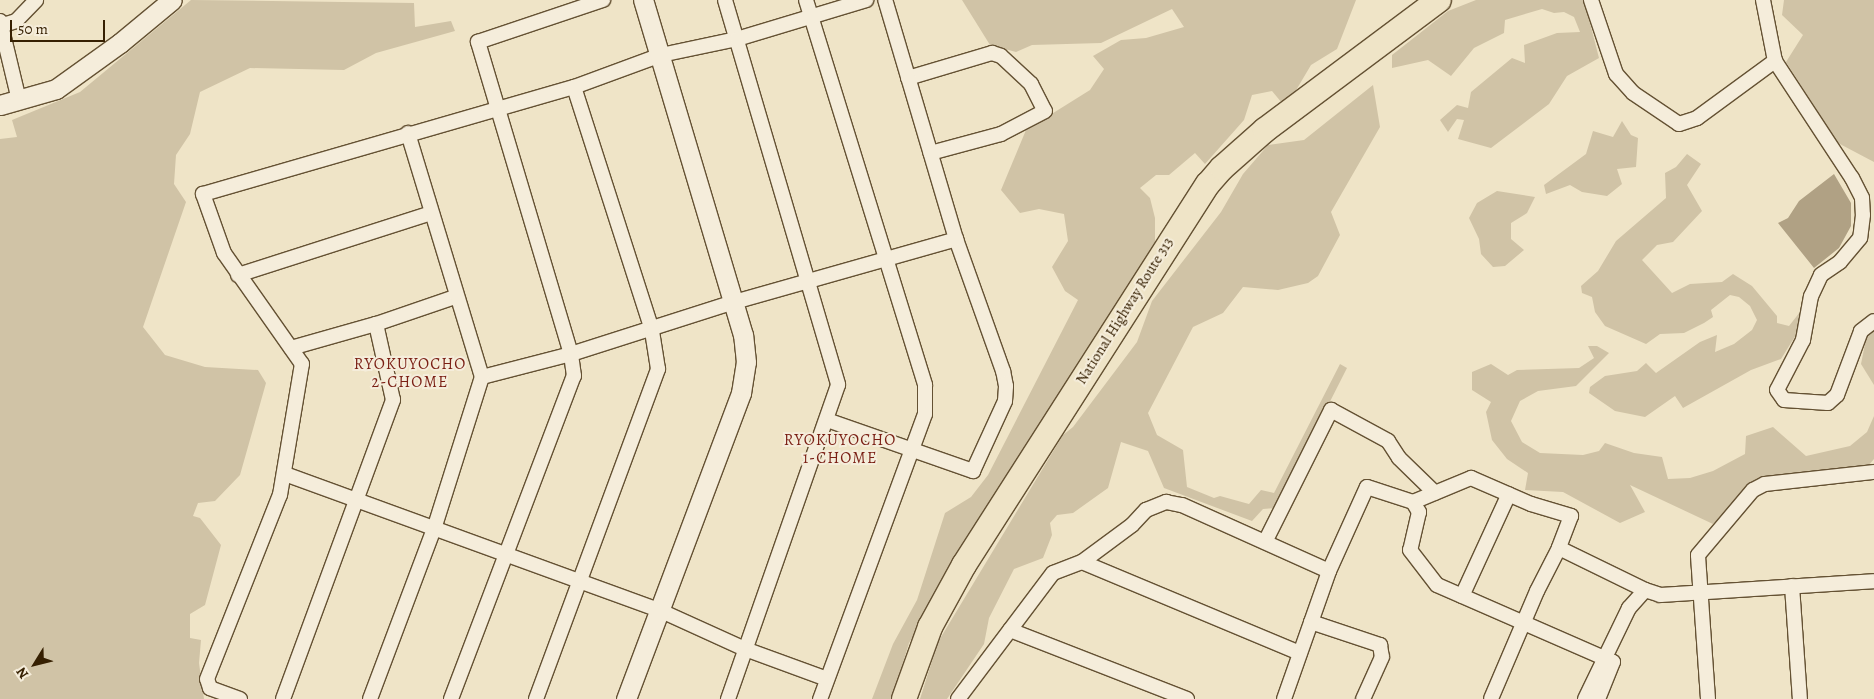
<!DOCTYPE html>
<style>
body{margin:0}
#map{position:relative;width:1874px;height:699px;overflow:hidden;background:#efe4c7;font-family:Alegreya,serif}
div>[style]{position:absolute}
.green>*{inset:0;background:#d0c3a6}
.water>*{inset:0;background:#b0a184}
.roads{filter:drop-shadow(1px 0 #645133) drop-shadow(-1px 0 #645133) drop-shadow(0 1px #645133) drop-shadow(0 -1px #645133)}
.street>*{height:14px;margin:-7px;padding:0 7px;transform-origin:7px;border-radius:7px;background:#f5eddb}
.secondary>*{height:19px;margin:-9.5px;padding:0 9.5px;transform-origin:9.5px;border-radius:9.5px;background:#f5eddb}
.highway>*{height:24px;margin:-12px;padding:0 12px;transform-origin:12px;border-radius:12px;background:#efe4c7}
span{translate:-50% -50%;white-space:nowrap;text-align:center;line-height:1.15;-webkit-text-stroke:4px #f5eddb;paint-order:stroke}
.street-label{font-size:15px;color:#362002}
.neighbourhood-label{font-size:16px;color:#7a1f14;letter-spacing:1px}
.north{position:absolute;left:10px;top:639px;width:50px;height:50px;-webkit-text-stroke:4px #f5eddb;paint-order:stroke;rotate:234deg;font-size:14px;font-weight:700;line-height:20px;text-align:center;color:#362002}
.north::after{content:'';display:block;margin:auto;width:18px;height:22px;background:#362002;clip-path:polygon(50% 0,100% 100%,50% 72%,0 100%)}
.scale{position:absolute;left:10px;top:20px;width:95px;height:22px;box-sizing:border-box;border:2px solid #362002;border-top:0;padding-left:6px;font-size:15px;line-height:18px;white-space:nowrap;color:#362002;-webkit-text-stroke:4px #f5eddb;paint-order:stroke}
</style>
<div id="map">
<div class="green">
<div style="clip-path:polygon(191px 0,414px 3px,415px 27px,451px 21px,455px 31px,376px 53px,344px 70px,250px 68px,200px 92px,190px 134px,176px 155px,174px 184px,186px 202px,143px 327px,165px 355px,205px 367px,258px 370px,266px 383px,240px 475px,215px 501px,198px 503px,193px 516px,200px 518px,221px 545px,205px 605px,190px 614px,190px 638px,201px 640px,199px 663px,204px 699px,0 699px,0 139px,17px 137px,12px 120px,80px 92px)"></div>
<div style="clip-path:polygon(962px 0,1356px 0,1337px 49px,1311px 65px,1295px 92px,1282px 103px,1272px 91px,1252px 95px,1244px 120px,1205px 164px,1195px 153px,1169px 175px,1156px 175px,1140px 188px,1150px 198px,1155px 218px,1155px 242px,909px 643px,892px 699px,872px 699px,893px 644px,917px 600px,945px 513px,971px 497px,988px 475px,1078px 300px,1065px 291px,1052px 267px,1068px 241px,1064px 214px,1039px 209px,1020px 213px,1001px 190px,1026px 130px,1090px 90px,1104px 69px,1093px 56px,1121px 40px,1146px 38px,1184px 27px,1172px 9px,1101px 43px,1032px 45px,1016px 52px,990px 45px)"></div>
<div style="clip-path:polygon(1476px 0,1584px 0,1599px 58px,1567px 76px,1549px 104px,1491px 148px,1458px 139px,1464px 120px,1457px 119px,1448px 132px,1440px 120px,1457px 105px,1468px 108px,1471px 92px,1512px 58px,1525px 63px,1524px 45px,1557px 33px,1580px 32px,1574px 17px,1564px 12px,1554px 13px,1542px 9px,1505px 20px,1504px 33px,1474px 48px,1451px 76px,1428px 60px,1392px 68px,1392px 55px,1448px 11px)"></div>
<div style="clip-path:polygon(1784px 0,1874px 0,1874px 162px,1838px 143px,1786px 62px,1803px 35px,1782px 15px)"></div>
<div style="clip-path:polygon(1373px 85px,1380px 127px,1331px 212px,1340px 235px,1318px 276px,1308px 283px,1278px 290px,1243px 287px,1223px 313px,1193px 327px,1148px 413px,1157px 435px,1183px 450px,1187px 487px,1214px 498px,1220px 496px,1249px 504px,1261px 490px,1274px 493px,1340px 364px,1347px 368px,1276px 508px,1263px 509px,1252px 521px,1164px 488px,1148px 451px,1121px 442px,1108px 488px,1073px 513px,1057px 515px,1050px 523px,1052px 535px,1043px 558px,1014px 569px,989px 618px,984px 644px,947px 699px,920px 699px,938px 642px,1063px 435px,1073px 427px,1137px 342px,1152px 301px,1221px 212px,1243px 174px,1268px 145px,1304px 140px)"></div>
<div style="clip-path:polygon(1622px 121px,1631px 135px,1638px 138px,1636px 167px,1617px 169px,1622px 184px,1607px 196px,1582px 192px,1570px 185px,1546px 194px,1544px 185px,1586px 154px,1593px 131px,1613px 137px)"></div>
<div style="clip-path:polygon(1687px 154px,1701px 164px,1687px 185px,1702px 211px,1673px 242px,1657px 245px,1642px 260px,1672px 293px,1690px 284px,1722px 282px,1733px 274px,1752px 286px,1777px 316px,1777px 323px,1789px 326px,1800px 312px,1799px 330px,1781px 359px,1751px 370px,1683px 408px,1675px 396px,1645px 417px,1615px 411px,1589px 393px,1590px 387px,1605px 376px,1637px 371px,1646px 363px,1656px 373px,1700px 342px,1717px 335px,1715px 352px,1734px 344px,1752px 330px,1757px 320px,1750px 306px,1739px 297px,1730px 295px,1711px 310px,1713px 317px,1704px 323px,1684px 333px,1660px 334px,1646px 344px,1605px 326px,1595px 312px,1592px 297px,1582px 293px,1581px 286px,1598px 271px,1616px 241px,1666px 198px,1665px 173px,1676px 167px)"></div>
<div style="clip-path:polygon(1497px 191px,1535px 197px,1527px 213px,1511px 223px,1511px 239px,1524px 250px,1505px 266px,1493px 267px,1481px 254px,1479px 239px,1469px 218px,1477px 203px)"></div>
<div style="clip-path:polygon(1874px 329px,1874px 385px,1861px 364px,1867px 334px)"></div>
<div style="clip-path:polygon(1588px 346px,1597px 346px,1609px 353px,1576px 386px,1538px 391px,1520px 401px,1511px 421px,1522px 442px,1540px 453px,1583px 455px,1599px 451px,1605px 443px,1634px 453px,1662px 457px,1668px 479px,1690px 478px,1713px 471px,1745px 454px,1746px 436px,1773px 427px,1806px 456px,1850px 446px,1867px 432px,1874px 416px,1874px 459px,1868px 466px,1756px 479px,1713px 524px,1630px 485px,1645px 512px,1620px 523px,1563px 492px,1525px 490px,1528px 473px,1507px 459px,1492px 440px,1486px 412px,1491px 402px,1472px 390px,1472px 372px,1491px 364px,1508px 375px,1517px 370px,1579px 368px,1594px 358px)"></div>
</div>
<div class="water">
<div style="clip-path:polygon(1834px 174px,1851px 203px,1851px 226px,1839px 248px,1814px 268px,1778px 223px,1788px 218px,1799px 201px)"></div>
</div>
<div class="roads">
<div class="street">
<div style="left:725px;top:0;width:401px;rotate:73.6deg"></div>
<div style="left:838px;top:385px;width:333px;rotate:109.3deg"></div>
<div style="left:806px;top:0;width:403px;rotate:72.8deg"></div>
<div style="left:925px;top:385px;width:29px;rotate:90deg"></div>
<div style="left:925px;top:414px;width:304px;rotate:110.2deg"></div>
<div style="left:1591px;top:0;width:78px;rotate:71.3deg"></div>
<div style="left:1616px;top:74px;width:25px;rotate:48deg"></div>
<div style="left:1633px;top:93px;width:55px;rotate:34deg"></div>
<div style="left:1679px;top:124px;width:19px;rotate:-18deg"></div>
<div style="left:1697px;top:118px;width:97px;rotate:-36.2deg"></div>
<div style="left:1763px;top:0;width:62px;rotate:78.9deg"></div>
<div style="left:1775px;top:61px;width:140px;rotate:56.7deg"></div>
<div style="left:1852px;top:178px;width:22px;rotate:63deg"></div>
<div style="left:1862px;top:198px;width:17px;rotate:87deg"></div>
<div style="left:1863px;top:215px;width:23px;rotate:97deg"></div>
<div style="left:1860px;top:238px;width:31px;rotate:130deg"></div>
<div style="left:1840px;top:262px;width:23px;rotate:146deg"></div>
<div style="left:1821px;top:275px;width:23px;rotate:115deg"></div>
<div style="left:1811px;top:296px;width:45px;rotate:100.3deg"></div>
<div style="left:1803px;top:340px;width:56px;rotate:117.5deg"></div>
<div style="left:1777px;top:390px;width:12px;rotate:55deg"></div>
<div style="left:1784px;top:400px;width:44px;rotate:3.9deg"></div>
<div style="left:1828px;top:403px;width:12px;rotate:-42deg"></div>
<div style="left:1837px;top:395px;width:68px;rotate:-69.4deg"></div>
<div style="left:1861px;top:331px;width:16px;rotate:-38deg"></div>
<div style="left:0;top:21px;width:81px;rotate:76.5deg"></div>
<div style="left:0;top:26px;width:17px;rotate:-17deg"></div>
<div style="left:16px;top:21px;width:29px;rotate:-46deg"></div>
<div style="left:908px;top:78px;width:88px;rotate:-16.6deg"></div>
<div style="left:992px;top:53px;width:9px;rotate:18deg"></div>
<div style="left:1001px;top:56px;width:41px;rotate:43deg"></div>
<div style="left:1031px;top:84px;width:30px;rotate:63deg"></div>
<div style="left:1045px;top:111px;width:50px;rotate:152.4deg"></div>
<div style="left:1001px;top:134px;width:73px;rotate:165deg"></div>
<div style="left:238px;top:275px;width:203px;rotate:-17.8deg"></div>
<div style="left:291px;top:348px;width:88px;rotate:-15.8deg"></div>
<div style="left:376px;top:324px;width:83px;rotate:-18.9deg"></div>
<div style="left:482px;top:377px;width:92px;rotate:-14.5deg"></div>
<div style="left:571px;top:354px;width:171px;rotate:-17.7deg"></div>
<div style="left:734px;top:302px;width:231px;rotate:-15.8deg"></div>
<div style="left:827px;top:420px;width:155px;rotate:19.3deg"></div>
<div style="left:973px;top:471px;width:77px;rotate:-65.4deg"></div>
<div style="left:1005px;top:401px;width:15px;rotate:-86deg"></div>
<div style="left:1006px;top:386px;width:15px;rotate:-101deg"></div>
<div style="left:1003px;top:371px;width:140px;rotate:-109.6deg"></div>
<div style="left:956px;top:239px;width:249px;rotate:-106.5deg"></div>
<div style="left:285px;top:474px;width:398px;rotate:20deg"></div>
<div style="left:659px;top:610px;width:94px;rotate:24.4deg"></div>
<div style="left:745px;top:649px;width:87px;rotate:20.1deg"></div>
<div style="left:1413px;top:502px;width:12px;rotate:59deg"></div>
<div style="left:1419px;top:512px;width:39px;rotate:103deg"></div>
<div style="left:1410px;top:550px;width:44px;rotate:52.4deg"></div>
<div style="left:1437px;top:585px;width:192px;rotate:23.6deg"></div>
<div style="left:1613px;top:662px;width:40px;rotate:112deg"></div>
<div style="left:1265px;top:542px;width:148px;rotate:-63.4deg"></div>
<div style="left:1331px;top:410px;width:65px;rotate:28.5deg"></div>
<div style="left:1388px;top:441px;width:20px;rotate:57deg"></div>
<div style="left:1399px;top:458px;width:50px;rotate:44.2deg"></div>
<div style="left:1559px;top:548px;width:96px;rotate:26deg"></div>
<div style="left:1082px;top:562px;width:236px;rotate:22.7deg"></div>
<div style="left:1792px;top:586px;width:113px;rotate:86deg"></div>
<div style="left:1462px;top:596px;width:112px;rotate:-65.3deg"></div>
<div style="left:1311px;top:622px;width:73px;rotate:18.4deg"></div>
<div style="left:1380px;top:645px;width:12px;rotate:81deg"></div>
<div style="left:1382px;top:657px;width:46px;rotate:114.3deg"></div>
<div style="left:1010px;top:630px;width:190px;rotate:21.3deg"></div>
<div style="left:240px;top:699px;width:32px;rotate:-160deg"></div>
<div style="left:210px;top:688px;width:9px;rotate:-108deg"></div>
<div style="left:207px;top:679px;width:198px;rotate:-68.4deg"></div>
<div style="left:280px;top:495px;width:133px;rotate:-80.5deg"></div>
<div style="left:302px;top:364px;width:136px;rotate:-125.1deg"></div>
<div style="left:224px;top:253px;width:63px;rotate:-109.6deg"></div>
<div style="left:203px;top:194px;width:386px;rotate:-16.1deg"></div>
<div style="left:574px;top:87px;width:93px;rotate:-20.2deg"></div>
<div style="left:661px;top:55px;width:78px;rotate:-11.9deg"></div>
<div style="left:737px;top:39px;width:135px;rotate:-16.8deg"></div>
<div style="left:283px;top:699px;width:319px;rotate:-69.8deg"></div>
<div style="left:393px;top:400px;width:78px;rotate:-102.6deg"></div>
<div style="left:370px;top:699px;width:182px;rotate:-69.4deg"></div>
<div style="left:434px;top:529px;width:159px;rotate:-72.5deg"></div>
<div style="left:482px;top:377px;width:255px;rotate:-106.9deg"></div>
<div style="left:451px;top:699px;width:346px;rotate:-69.2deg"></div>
<div style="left:574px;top:376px;width:22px;rotate:-98deg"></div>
<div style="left:571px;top:354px;width:326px;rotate:-106.6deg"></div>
<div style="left:478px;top:42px;width:132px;rotate:-18.6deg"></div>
<div style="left:536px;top:699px;width:352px;rotate:-69.7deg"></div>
<div style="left:658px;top:369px;width:39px;rotate:-99deg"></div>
<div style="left:652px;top:330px;width:255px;rotate:-107.8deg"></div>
<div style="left:958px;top:699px;width:158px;rotate:-53deg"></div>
<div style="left:1053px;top:573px;width:31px;rotate:-21deg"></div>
<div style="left:1082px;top:562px;width:62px;rotate:-36.5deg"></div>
<div style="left:1132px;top:525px;width:21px;rotate:-47deg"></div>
<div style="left:1146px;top:510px;width:22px;rotate:-22deg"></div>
<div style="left:1166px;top:502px;width:16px;rotate:11deg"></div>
<div style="left:1182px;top:505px;width:161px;rotate:24.2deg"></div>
<div style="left:1284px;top:699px;width:136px;rotate:-70.6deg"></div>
<div style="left:1329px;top:571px;width:92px;rotate:-65.7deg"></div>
<div style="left:1367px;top:487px;width:48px;rotate:18.1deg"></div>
<div style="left:1413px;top:502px;width:63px;rotate:-22.5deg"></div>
<div style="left:1471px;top:478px;width:65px;rotate:23.4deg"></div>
<div style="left:1531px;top:504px;width:42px;rotate:16.7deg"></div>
<div style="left:1571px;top:516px;width:34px;rotate:111deg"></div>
<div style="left:1559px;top:548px;width:48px;rotate:117.1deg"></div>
<div style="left:1537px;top:591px;width:117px;rotate:113.1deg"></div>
<div style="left:1585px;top:699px;width:101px;rotate:-64.2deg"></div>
<div style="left:1629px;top:608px;width:24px;rotate:-48deg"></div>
<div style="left:1645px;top:590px;width:16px;rotate:18deg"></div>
<div style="left:1660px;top:595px;width:214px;rotate:-3.7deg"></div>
<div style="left:1708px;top:699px;width:144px;rotate:-94deg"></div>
<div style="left:1698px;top:555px;width:85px;rotate:-49.8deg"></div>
<div style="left:1753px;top:490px;width:13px;rotate:-27deg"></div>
<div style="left:1765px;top:484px;width:110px;rotate:-6.3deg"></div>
</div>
<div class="secondary">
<div style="left:0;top:105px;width:58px;rotate:-15.9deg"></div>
<div style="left:56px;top:89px;width:79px;rotate:-35.7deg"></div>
<div style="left:120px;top:43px;width:67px;rotate:-39.6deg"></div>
<div style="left:626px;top:699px;width:327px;rotate:-69.4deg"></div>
<div style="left:741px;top:393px;width:31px;rotate:-81deg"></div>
<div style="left:746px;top:362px;width:27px;rotate:-96deg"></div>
<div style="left:743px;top:335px;width:350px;rotate:-106.6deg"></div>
</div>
<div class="highway">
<div style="left:904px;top:699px;width:77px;rotate:-70.1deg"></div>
<div style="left:930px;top:627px;width:71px;rotate:-61.3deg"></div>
<div style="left:964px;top:565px;width:452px;rotate:-57.4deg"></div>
<div style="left:1208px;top:184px;width:21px;rotate:-49deg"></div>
<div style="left:1222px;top:168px;width:57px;rotate:-41.5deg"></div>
<div style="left:1265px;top:130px;width:217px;rotate:-36.8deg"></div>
</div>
</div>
<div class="street-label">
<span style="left:1125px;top:311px;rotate:-58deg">National Highway Route 313</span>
</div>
<div class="neighbourhood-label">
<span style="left:410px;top:373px">RYOKUYOCHO<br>2-CHOME</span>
<span style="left:840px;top:449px">RYOKUYOCHO<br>1-CHOME</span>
</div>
<div class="north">N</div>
<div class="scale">50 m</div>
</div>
